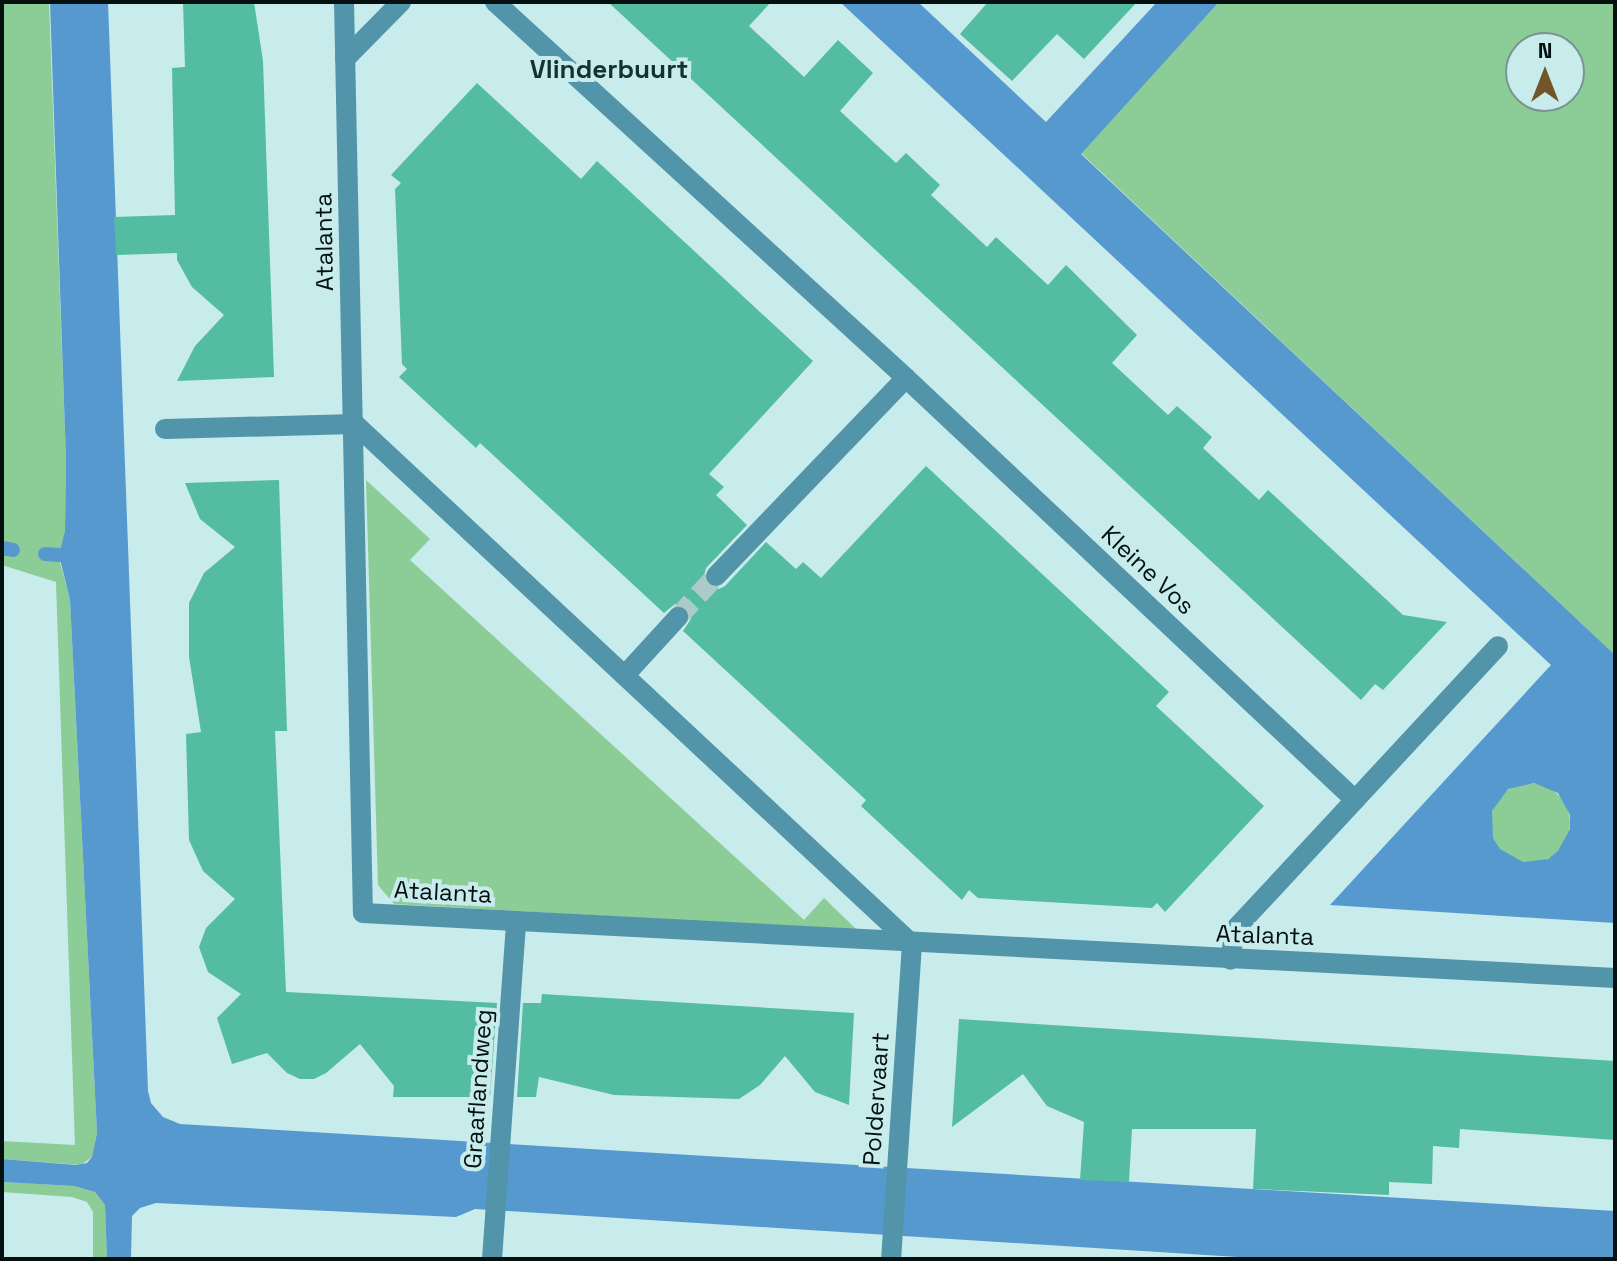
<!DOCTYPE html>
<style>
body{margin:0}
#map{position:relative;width:1617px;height:1261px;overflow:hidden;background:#c8ebeb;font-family:"Space Grotesk",sans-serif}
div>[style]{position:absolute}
.green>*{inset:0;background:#8bcc97}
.round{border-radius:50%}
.water>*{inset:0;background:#5699cf}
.stream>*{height:14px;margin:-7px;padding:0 7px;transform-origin:7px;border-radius:7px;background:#5699cf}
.building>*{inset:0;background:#53bca1}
.street-tunnel>*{height:20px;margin-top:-10px;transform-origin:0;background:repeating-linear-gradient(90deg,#abcaca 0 20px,transparent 0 30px)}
.lane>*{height:20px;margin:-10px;padding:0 10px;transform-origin:10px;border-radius:10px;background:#5294a9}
.street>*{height:20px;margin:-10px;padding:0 10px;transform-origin:10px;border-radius:10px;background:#5294a9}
span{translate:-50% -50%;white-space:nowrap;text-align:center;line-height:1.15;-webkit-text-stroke:8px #c8ebeb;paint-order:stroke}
.street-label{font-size:24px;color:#051111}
.neighbourhood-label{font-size:26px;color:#133233;font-weight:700}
.frame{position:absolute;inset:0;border:4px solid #051111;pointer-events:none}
.north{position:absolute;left:1505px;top:32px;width:80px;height:80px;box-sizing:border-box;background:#c8ebeb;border:2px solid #7a9494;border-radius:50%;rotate:0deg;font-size:22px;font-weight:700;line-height:32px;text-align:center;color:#051111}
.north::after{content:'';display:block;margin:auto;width:28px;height:36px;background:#725629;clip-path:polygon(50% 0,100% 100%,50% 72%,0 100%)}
</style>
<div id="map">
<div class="green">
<div style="clip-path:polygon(2px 2px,49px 2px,66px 459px,65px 531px,60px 562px,70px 600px,97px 1133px,92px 1157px,81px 1165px,2px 1159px,2px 1141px,75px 1145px,56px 582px,2px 565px)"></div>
<div style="clip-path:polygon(evenodd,1219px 2px,1615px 2px,1615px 655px,1081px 153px,1219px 2px,1521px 48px,1569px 48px,1569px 96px,1521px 96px,1521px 48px)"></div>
<div style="clip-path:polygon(366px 480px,430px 539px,410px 560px,804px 920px,824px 898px,857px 930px,394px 904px,378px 885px)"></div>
<div class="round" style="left:1490px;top:783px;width:80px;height:80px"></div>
<div style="clip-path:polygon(2px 1182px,74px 1186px,95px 1192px,105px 1205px,107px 1259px,93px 1259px,93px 1212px,87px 1202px,72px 1197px,2px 1192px)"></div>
</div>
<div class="water">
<div style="clip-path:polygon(50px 2px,108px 2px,148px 1091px,151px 1103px,163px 1117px,180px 1124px,1615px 1211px,1615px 1259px,1269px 1259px,475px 1209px,456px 1217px,156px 1203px,140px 1208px,132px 1216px,131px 1259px,107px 1259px,105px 1205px,95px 1192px,74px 1186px,2px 1182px,2px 1159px,76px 1165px,87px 1163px,92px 1157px,97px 1133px,70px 600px,59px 555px,65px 531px,66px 460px)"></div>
<div style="clip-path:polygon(evenodd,840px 2px,918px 2px,1046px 122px,1157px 2px,1219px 2px,1081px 154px,1615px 655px,1615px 923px,1330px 905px,1551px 665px,840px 2px,1534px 783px,1558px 793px,1570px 815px,1570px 829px,1558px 851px,1548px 859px,1523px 862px,1500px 849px,1493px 838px,1492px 811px,1508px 789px,1534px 783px)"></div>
</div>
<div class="stream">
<div style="left:2px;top:548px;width:11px;rotate:10deg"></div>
<div style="left:45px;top:554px;width:32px;rotate:4deg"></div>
</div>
<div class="building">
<div style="clip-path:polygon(183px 2px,254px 2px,263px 61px,274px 377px,177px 381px,195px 346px,224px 315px,192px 287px,177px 260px,177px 253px,116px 255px,114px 217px,175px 215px,172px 68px,185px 67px)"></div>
<div style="clip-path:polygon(608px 2px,771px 2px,749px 26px,804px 77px,838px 40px,873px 73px,840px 111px,896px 163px,906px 153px,940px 185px,931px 195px,987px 247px,996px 237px,1048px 285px,1066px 265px,1137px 335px,1112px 363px,1168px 415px,1177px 406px,1212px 437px,1203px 448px,1259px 500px,1268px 490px,1403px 615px,1447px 622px,1383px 690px,1375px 684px,1361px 700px)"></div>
<div style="clip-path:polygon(988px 2px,1137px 2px,1084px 59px,1057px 34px,1012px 81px,960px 34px)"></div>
<div style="clip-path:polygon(477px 83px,581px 179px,597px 161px,813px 361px,709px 474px,724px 487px,716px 495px,747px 525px,706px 568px,703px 579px,708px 586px,719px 589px,725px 586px,766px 542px,796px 569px,803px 562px,821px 578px,926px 466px,1169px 692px,1156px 706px,1264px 806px,1165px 912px,1157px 903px,1152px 908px,978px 898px,969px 890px,962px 900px,861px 806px,866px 800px,683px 631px,691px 619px,687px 608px,675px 604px,664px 613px,480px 443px,476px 448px,399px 377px,407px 369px,402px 364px,395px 189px,401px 183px,391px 175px)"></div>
<div style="clip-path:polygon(279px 480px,287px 731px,275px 731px,286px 992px,497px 1003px,490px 1097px,393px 1097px,394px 1086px,360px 1044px,326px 1073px,314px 1079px,300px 1079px,287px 1073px,267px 1053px,232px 1064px,217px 1018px,241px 994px,208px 972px,199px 947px,206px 928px,235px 899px,203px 871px,189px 840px,186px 734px,201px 732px,189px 657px,189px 603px,204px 573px,235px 547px,200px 519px,185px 483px)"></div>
<div style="clip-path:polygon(542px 994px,854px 1013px,849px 1105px,815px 1092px,785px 1056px,760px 1085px,739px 1099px,614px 1095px,539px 1077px,536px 1097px,517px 1097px,523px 1003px,541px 1003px)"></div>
<div style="clip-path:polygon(959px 1019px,1615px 1061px,1615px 1140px,1460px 1129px,1459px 1148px,1433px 1146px,1432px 1184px,1389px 1182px,1389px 1195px,1253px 1189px,1256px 1129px,1132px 1129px,1129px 1182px,1080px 1180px,1084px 1122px,1047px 1106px,1023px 1074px,952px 1127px)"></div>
</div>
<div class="street-tunnel">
<div style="left:678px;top:617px;width:56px;rotate:-47.2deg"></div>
</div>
<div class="lane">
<div style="left:165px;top:429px;width:190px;rotate:-1.5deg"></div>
<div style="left:492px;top:1259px;width:338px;rotate:-85.9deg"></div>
</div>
<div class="street">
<div style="left:344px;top:2px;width:911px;rotate:88.81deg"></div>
<div style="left:363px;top:913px;width:1254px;rotate:2.97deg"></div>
<div style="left:495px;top:2px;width:557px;rotate:42.45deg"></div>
<div style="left:906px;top:378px;width:616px;rotate:43.22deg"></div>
<div style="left:1355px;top:800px;width:176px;rotate:132.9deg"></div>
<div style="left:1235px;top:929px;width:31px;rotate:99deg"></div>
<div style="left:345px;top:59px;width:80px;rotate:-45.5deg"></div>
<div style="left:355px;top:424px;width:762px;rotate:43.03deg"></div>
<div style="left:912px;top:944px;width:316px;rotate:93.8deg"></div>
<div style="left:716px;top:576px;width:274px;rotate:-46.2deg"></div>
<div style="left:625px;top:675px;width:79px;rotate:-47.6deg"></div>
<div style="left:1355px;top:800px;width:210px;rotate:-47.1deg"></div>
</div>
<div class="street-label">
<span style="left:324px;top:242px;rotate:-91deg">Atalanta</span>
<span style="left:1148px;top:570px;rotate:43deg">Kleine Vos</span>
<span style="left:443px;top:892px;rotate:3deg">Atalanta</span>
<span style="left:1265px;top:935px;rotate:2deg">Atalanta</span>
<span style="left:478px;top:1089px;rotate:-86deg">Graaflandweg</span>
<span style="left:876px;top:1099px;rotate:-86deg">Poldervaart</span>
</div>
<div class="neighbourhood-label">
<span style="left:609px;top:70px">Vlinderbuurt</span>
</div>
<div class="frame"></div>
<div class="north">N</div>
</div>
